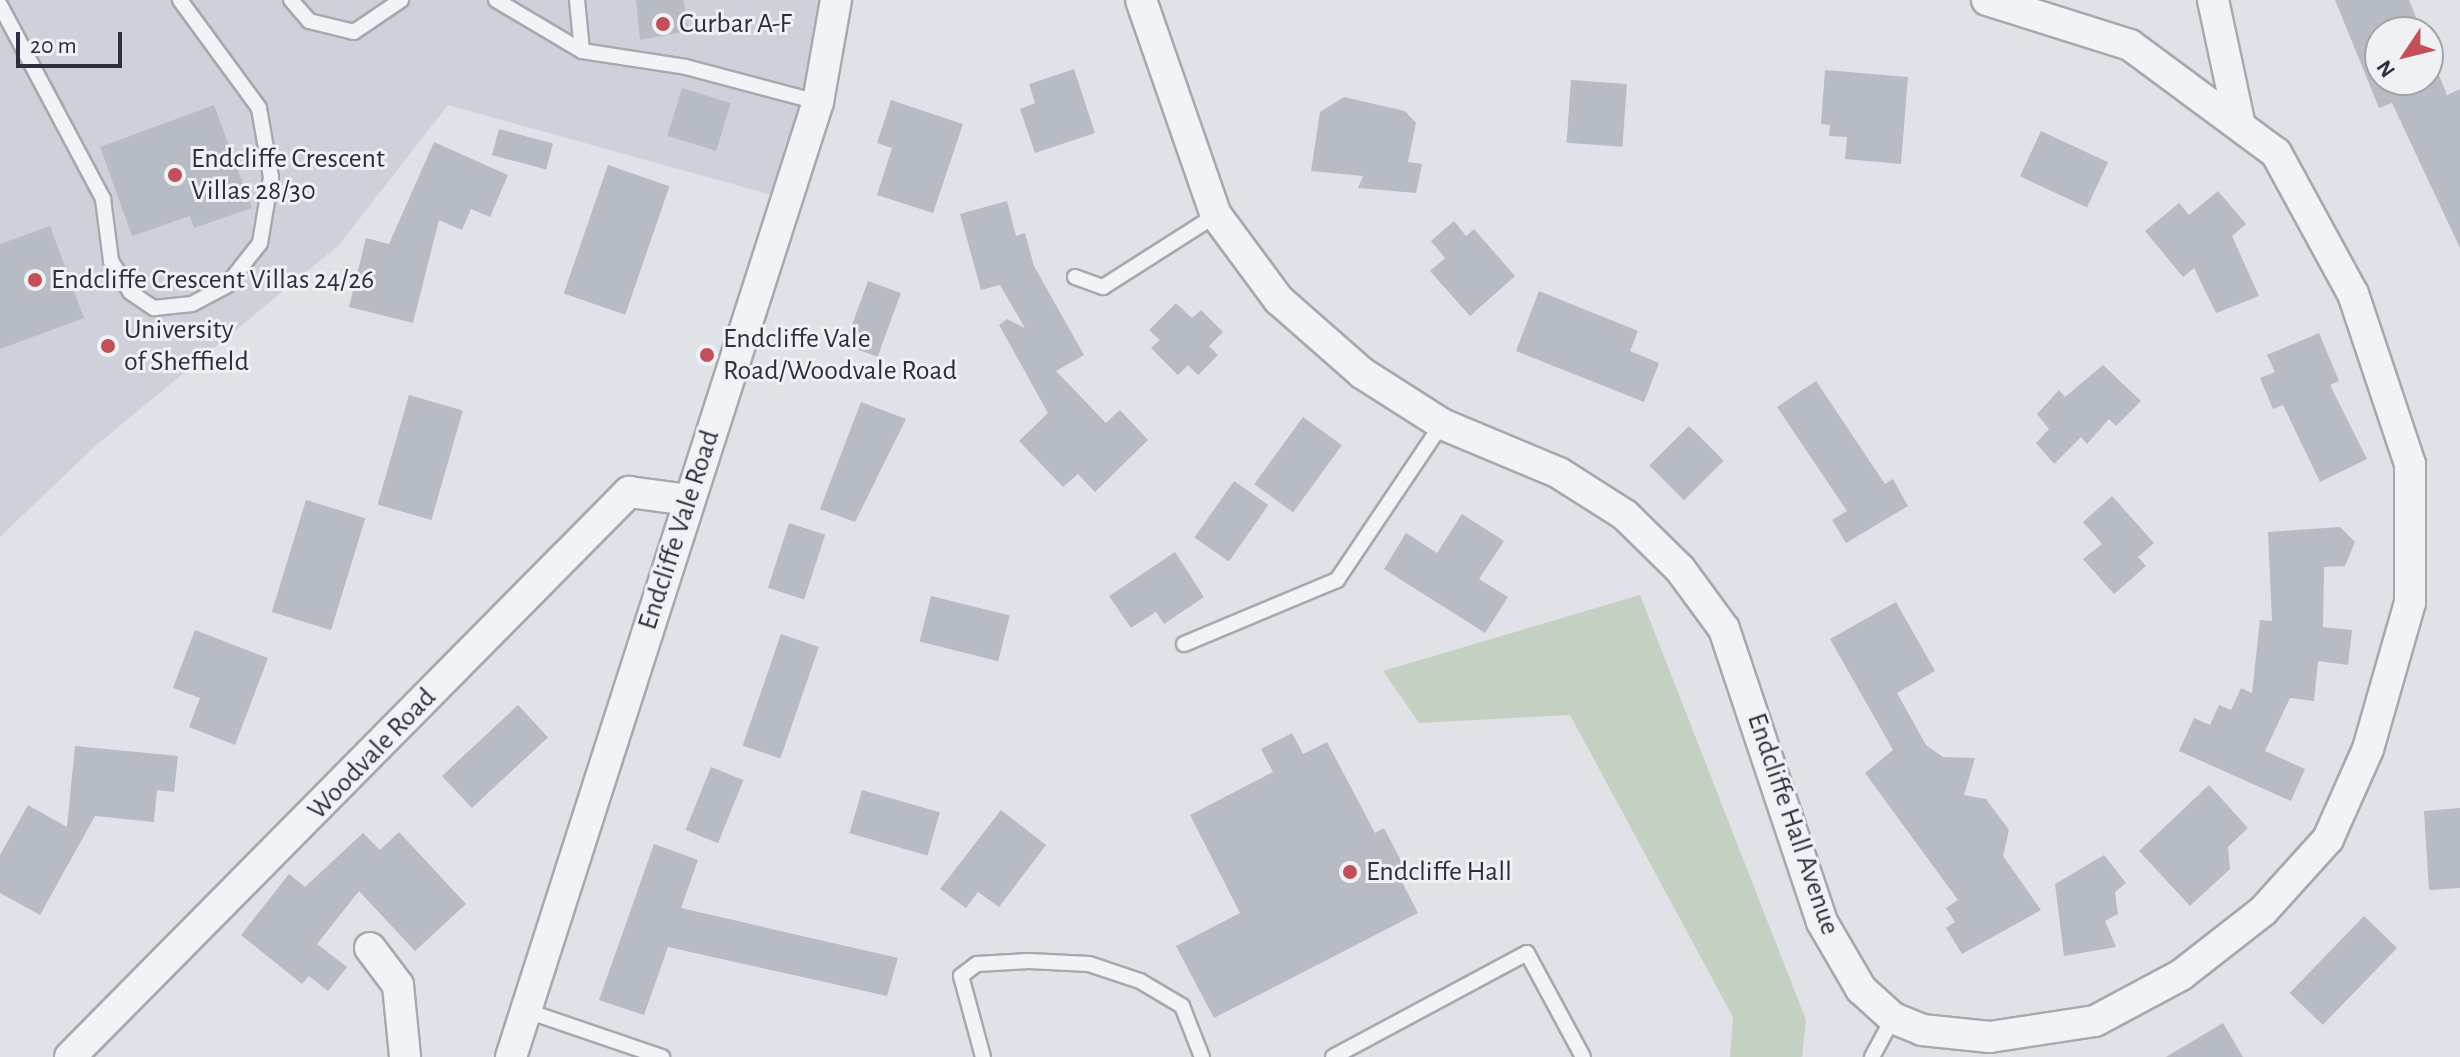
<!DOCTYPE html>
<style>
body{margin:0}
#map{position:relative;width:2460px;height:1057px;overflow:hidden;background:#e0e2e7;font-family:"Alegreya Sans",sans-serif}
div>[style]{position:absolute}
.built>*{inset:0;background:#ced1d9}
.green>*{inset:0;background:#c4d0c1}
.building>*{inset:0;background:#b7bbc4;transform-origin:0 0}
.roads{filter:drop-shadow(2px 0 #a6a9b1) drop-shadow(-2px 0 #a6a9b1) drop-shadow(0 2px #a6a9b1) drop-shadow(0 -2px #a6a9b1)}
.service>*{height:14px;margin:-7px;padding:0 7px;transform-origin:7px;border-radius:7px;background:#f2f3f6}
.minor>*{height:30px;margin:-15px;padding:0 15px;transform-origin:15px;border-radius:15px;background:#f2f3f6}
.dots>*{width:22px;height:22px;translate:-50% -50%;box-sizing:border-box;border:4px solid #eff1f5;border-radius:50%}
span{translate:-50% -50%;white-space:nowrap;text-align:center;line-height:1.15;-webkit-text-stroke:6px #eff1f5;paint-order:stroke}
.poi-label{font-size:28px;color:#2a303d}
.left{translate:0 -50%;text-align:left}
.street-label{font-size:28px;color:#2a303d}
.north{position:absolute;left:2364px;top:16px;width:80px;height:80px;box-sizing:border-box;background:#eff1f5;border:2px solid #a0a4ab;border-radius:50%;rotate:235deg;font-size:22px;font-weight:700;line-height:32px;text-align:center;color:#2a303d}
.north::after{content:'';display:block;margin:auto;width:28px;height:36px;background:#c24f5a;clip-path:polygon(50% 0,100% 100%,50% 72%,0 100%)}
.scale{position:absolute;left:16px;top:32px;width:106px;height:36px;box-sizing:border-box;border:4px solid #2a303d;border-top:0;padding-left:10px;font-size:24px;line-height:28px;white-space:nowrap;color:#2a303d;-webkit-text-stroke:6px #eff1f5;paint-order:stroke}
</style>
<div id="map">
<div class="built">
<div style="clip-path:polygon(0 0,846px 0,790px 200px,448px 105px,339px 245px,94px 447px,0 537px)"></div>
</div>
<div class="green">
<div style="clip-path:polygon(1640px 595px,1806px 1020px,1802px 1057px,1730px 1057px,1733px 1017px,1570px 715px,1419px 723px,1383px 671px)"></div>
</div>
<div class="building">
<div style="clip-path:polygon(636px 0,684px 0,688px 31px,640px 40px)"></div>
<div style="clip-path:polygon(2335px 0,2409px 0,2422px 32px,2380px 32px,2380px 80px,2428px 80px,2428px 47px,2447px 95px,2460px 89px,2460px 248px,2392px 103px,2379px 108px)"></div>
<div style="clip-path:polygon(1074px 69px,1095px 133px,1035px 153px,1020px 109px,1035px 103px,1029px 84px)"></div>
<div style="clip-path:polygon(1825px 70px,1908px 77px,1901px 164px,1845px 159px,1847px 137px,1829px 136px,1830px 125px,1821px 124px)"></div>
<div style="left:1571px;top:80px;width:56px;height:63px;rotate:4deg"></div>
<div style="left:682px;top:88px;width:51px;height:50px;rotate:17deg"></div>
<div style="clip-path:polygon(1344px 97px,1405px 111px,1416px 123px,1408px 162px,1422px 164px,1416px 193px,1358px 188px,1363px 176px,1311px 171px,1320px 112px)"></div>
<div style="clip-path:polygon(891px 100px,963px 124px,933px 213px,877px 195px,892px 148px,877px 143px)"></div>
<div style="clip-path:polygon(214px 105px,252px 208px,194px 228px,190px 216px,132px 236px,100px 147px)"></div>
<div style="left:499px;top:129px;width:56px;height:27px;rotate:15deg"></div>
<div style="left:2041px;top:131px;width:74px;height:50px;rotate:25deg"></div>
<div style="clip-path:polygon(434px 142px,508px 175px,490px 217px,471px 209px,462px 230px,439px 220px,413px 323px,349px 307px,366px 238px,389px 244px)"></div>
<div style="left:608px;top:165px;width:65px;height:136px;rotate:19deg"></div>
<div style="clip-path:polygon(2218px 191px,2246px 224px,2232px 236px,2259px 296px,2216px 313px,2194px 268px,2183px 277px,2145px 231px,2179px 203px,2189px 215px)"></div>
<div style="clip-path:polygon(1007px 201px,1016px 236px,1025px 233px,1034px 266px,1084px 355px,1056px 371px,1106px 423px,1120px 410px,1148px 440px,1095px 492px,1078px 474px,1063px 487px,1019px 441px,1048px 413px,999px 325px,1007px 319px,1025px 328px,1000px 285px,981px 290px,960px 214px)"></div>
<div style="clip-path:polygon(1454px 221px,1466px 236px,1474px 229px,1515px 276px,1470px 316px,1430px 271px,1445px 258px,1431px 241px)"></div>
<div style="clip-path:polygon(50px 226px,84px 318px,0 349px,0 244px)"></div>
<div style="left:868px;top:281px;width:35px;height:68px;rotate:20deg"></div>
<div style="clip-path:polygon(1539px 291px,1638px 331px,1630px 351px,1659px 363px,1644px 402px,1516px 351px)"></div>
<div style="clip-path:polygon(1176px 303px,1192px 318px,1201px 310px,1223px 332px,1209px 346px,1218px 355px,1198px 375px,1188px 365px,1178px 375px,1151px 348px,1160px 340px,1149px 330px)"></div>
<div style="clip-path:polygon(2319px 333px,2339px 381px,2330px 385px,2367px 459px,2320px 482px,2283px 405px,2273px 409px,2260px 378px,2275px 372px,2267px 355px)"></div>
<div style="clip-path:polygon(2103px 365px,2141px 401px,2116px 426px,2109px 419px,2087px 444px,2081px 437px,2054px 464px,2036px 443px,2049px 429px,2037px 414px,2059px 390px,2065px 397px)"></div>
<div style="clip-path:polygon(1816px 381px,1885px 484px,1893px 479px,1908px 506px,1846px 543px,1832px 520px,1847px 511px,1777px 407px)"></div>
<div style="left:409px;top:395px;width:56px;height:114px;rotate:16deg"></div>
<div style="clip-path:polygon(861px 402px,906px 419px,855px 522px,820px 509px)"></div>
<div style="left:1303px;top:417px;width:48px;height:83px;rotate:36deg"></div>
<div style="left:1689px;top:426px;width:49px;height:56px;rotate:45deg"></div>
<div style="left:1234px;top:481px;width:42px;height:69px;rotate:35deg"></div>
<div style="clip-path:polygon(2112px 496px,2154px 543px,2138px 557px,2146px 566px,2114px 594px,2083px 559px,2102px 544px,2083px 522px)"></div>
<div style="left:306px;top:500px;width:62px;height:117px;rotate:17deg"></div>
<div style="clip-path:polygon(1462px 514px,1504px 541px,1479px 579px,1508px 597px,1485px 633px,1384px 569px,1406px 533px,1437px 553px)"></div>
<div style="left:789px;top:523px;width:38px;height:68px;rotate:18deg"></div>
<div style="clip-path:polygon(2340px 527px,2355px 542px,2345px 566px,2324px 567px,2323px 627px,2352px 630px,2348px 665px,2318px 661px,2314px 701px,2290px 698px,2265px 751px,2305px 769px,2291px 801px,2179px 751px,2194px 718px,2210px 725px,2219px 705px,2231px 710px,2241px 688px,2252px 693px,2260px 620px,2272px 621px,2268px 532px)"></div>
<div style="clip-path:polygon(1175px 552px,1204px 597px,1164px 624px,1156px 612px,1131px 628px,1109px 596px)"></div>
<div style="left:931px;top:596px;width:81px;height:47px;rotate:14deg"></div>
<div style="clip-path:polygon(1896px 602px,1935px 671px,1897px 693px,1926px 745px,1943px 757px,1975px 758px,1964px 795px,1986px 799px,2009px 830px,2003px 856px,2041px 910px,1962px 954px,1946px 928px,1955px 922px,1946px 908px,1958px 900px,1865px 773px,1893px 750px,1830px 639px)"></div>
<div style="clip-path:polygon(195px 630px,268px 658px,235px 745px,189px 727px,200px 698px,173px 688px)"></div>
<div style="left:781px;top:634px;width:40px;height:118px;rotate:19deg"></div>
<div style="left:518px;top:705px;width:44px;height:104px;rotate:47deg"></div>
<div style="clip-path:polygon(1292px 733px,1303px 754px,1327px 742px,1375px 833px,1384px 828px,1410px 878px,1402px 882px,1418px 913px,1214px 1018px,1176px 946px,1240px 913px,1190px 815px,1273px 772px,1261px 749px)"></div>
<div style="clip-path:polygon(75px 746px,178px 756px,174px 792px,157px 790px,154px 822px,95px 816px,40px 915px,0 893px,0 855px,28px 805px,67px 827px)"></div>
<div style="left:711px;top:767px;width:35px;height:68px;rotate:22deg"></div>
<div style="clip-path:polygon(2209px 785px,2248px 828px,2228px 847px,2230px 869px,2190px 906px,2139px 851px)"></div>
<div style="left:862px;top:790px;width:81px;height:45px;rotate:16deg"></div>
<div style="clip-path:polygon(2460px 808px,2460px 888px,2429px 890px,2424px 811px)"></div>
<div style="clip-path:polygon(1001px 810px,1046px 845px,999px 907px,978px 892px,966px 908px,940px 889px)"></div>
<div style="clip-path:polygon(399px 832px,466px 904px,415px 951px,359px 891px,317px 944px,347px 967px,328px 991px,309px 976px,302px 984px,241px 935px,289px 874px,305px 887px,363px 833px,380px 850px)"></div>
<div style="clip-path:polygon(654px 844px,698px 860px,681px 908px,898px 958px,887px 996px,668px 947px,644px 1015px,599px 1000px)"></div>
<div style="clip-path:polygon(2104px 855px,2126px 883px,2115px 892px,2118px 914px,2105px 921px,2116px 947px,2064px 956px,2055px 884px)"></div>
<div style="left:2364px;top:916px;width:46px;height:107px;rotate:44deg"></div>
<div style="clip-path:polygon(2223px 1023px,2243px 1057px,2166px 1057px)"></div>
</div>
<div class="roads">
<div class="service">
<div style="left:291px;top:0;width:28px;rotate:49deg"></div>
<div style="left:309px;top:21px;width:46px;rotate:13.7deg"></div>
<div style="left:354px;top:32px;width:57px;rotate:-34.2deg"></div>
<div style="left:496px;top:0;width:100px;rotate:30.7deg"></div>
<div style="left:582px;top:51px;width:105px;rotate:8.7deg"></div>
<div style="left:686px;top:67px;width:137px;rotate:14.9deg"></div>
<div style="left:577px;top:0;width:51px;rotate:84.4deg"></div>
<div style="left:0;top:5px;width:220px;rotate:62deg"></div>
<div style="left:103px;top:199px;width:63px;rotate:82.6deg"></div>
<div style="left:111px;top:261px;width:36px;rotate:58deg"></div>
<div style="left:130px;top:292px;width:29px;rotate:34deg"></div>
<div style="left:154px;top:308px;width:38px;rotate:-6deg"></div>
<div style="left:192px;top:304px;width:40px;rotate:-28deg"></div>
<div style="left:227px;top:285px;width:53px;rotate:-51.8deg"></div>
<div style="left:260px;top:243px;width:67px;rotate:-80.5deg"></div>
<div style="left:271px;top:177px;width:70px;rotate:-99.9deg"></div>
<div style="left:259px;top:108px;width:134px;rotate:-126.2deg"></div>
<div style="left:1075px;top:277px;width:30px;rotate:20deg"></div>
<div style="left:1103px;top:287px;width:134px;rotate:-32.5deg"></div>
<div style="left:1184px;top:644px;width:166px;rotate:-22.7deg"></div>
<div style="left:1337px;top:580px;width:188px;rotate:-56.1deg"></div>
<div style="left:524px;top:1010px;width:146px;rotate:18.8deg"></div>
<div style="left:983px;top:1057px;width:84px;rotate:-105.2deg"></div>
<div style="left:961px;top:976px;width:20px;rotate:-37deg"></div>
<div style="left:977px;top:964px;width:52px;rotate:-3.3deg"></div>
<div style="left:1029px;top:961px;width:60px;rotate:2.9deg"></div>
<div style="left:1089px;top:964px;width:54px;rotate:18.4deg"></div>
<div style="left:1140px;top:981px;width:49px;rotate:30.8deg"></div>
<div style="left:1182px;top:1006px;width:55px;rotate:68.6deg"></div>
<div style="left:1333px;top:1057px;width:220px;rotate:-28.2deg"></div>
<div style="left:1527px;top:953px;width:118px;rotate:61.7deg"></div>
<div style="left:1872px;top:1057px;width:44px;rotate:-61.7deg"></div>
</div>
<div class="minor">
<div style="left:1141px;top:0;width:228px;rotate:70.8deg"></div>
<div style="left:1216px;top:215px;width:106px;rotate:53.5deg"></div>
<div style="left:1279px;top:300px;width:111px;rotate:41.3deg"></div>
<div style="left:1362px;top:373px;width:95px;rotate:32.5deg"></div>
<div style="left:1442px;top:424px;width:127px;rotate:22.7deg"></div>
<div style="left:1559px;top:473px;width:78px;rotate:32.5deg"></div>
<div style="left:1625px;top:515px;width:77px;rotate:44.5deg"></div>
<div style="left:1680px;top:569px;width:74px;rotate:53.7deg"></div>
<div style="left:1724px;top:629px;width:309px;rotate:71.5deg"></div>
<div style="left:1822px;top:922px;width:78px;rotate:59.8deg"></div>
<div style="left:1861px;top:989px;width:43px;rotate:42.2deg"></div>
<div style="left:1893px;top:1018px;width:31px;rotate:22deg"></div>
<div style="left:1922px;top:1030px;width:68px;rotate:5.9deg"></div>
<div style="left:1990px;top:1037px;width:106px;rotate:-8.7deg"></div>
<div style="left:2095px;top:1021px;width:98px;rotate:-28.1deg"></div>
<div style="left:2181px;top:975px;width:104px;rotate:-38deg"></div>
<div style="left:2263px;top:911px;width:97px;rotate:-47.9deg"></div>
<div style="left:2328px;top:839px;width:98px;rotate:-66deg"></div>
<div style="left:2368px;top:749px;width:152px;rotate:-74deg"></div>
<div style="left:2410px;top:603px;width:139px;rotate:-90deg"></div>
<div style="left:2410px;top:464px;width:179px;rotate:-108.5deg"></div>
<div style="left:2353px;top:294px;width:161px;rotate:-118.6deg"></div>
<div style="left:2276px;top:153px;width:182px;rotate:-143.5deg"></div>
<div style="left:2130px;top:45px;width:150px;rotate:-162.5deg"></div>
<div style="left:2213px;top:0;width:124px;rotate:77.9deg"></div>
<div style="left:370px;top:948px;width:46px;rotate:52.9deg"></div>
<div style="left:398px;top:985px;width:72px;rotate:84.4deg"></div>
<div style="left:70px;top:1057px;width:795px;rotate:-45.31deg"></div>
<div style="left:629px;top:492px;width:61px;rotate:7.6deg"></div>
<div style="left:511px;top:1057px;width:1003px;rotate:-72.18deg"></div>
<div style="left:818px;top:102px;width:104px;rotate:-80deg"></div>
</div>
</div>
<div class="dots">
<div style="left:663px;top:24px;background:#c24f5a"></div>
<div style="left:175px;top:175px;background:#c24f5a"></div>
<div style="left:35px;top:280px;background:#c24f5a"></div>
<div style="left:108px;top:346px;background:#c24f5a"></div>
<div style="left:707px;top:355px;background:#c24f5a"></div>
<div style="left:1350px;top:872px;background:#c24f5a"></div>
</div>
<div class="poi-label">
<span class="left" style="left:679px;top:24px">Curbar A-F</span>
<span class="left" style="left:191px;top:175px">Endcliffe Crescent<br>Villas 28/30</span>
<span class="left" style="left:51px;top:280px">Endcliffe Crescent Villas 24/26</span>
<span class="left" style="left:124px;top:346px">University<br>of Sheffield</span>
<span class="left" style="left:723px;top:355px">Endcliffe Vale<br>Road/Woodvale Road</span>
<span class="left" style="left:1366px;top:872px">Endcliffe Hall</span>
</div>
<div class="street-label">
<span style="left:679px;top:530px;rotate:-72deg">Endcliffe Vale Road</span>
<span style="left:372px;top:754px;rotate:-46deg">Woodvale Road</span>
<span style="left:1793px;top:824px;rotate:71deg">Endcliffe Hall Avenue</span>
</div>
<div class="north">N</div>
<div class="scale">20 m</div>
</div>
